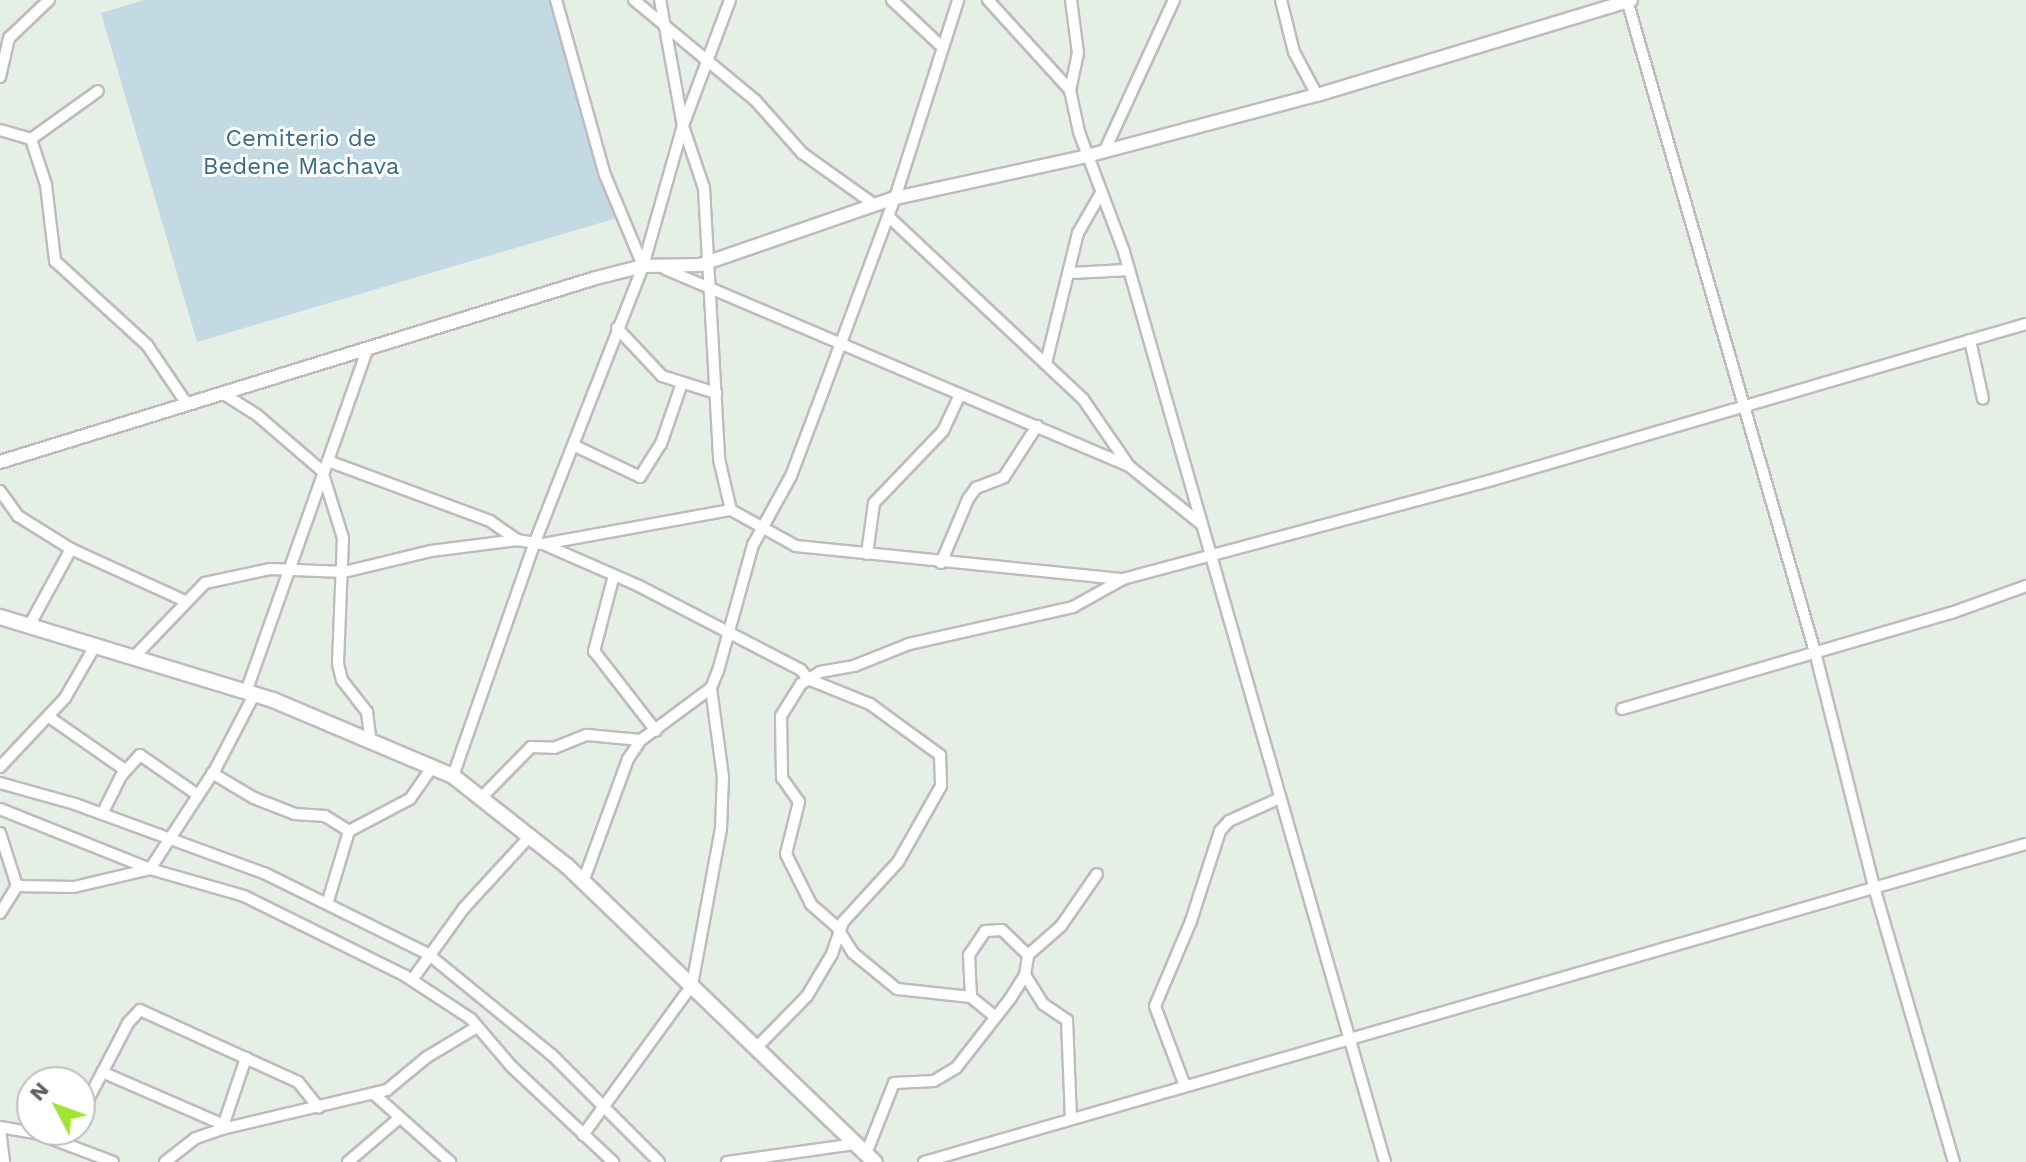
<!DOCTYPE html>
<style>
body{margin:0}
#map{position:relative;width:2026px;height:1162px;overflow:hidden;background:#e5efe6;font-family:"Work Sans",sans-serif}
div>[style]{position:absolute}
.green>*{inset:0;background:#c3dae5}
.roads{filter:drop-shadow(2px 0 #c0bac0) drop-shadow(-2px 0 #c0bac0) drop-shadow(0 2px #c0bac0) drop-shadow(0 -2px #c0bac0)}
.minor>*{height:10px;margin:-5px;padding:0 5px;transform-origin:5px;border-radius:5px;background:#fff}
.tertiary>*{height:12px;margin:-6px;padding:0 6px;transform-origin:6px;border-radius:6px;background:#fff}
.secondary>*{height:14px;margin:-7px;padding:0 7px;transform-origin:7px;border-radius:7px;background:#fff}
span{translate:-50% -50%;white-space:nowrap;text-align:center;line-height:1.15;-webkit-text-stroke:6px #fff;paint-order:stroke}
.park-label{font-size:24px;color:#396b88}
.north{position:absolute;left:16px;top:1066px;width:80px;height:80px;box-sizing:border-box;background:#fff;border:2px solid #c1bec1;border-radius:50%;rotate:311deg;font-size:22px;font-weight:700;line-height:32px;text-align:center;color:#645d65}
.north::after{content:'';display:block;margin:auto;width:28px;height:36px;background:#a0e436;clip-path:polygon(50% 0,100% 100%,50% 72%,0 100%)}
</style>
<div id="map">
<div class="green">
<div style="clip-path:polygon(144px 0,554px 0,617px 218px,197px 342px,101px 13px)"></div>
</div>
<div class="roads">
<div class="minor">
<div style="left:556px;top:0;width:182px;rotate:74.4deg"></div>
<div style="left:605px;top:175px;width:99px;rotate:67.3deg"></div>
<div style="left:634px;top:0;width:157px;rotate:39.6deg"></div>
<div style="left:755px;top:100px;width:71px;rotate:48.4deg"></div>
<div style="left:802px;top:153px;width:90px;rotate:35.5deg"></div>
<div style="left:730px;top:0;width:134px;rotate:110.5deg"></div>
<div style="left:683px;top:126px;width:65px;rotate:71.3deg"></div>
<div style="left:704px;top:188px;width:271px;rotate:86.8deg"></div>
<div style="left:719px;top:459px;width:52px;rotate:76.8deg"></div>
<div style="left:731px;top:510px;width:74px;rotate:29deg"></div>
<div style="left:796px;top:546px;width:329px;rotate:5.8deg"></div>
<div style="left:1123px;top:579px;width:379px;rotate:-15deg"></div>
<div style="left:1489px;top:481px;width:559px;rotate:-16.3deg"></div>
<div style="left:892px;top:0;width:66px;rotate:43.2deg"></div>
<div style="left:988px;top:0;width:122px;rotate:47.7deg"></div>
<div style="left:1071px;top:0;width:53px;rotate:82.5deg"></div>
<div style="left:1078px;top:53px;width:38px;rotate:102deg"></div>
<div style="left:1070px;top:90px;width:43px;rotate:77.9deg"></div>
<div style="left:1079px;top:132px;width:128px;rotate:69.4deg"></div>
<div style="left:1124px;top:252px;width:947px;rotate:74deg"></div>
<div style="left:1281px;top:0;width:54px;rotate:76deg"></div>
<div style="left:1294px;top:52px;width:49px;rotate:61.9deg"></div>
<div style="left:1627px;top:0;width:679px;rotate:73.92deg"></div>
<div style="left:1815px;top:652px;width:242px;rotate:75.9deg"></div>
<div style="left:1874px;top:887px;width:286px;rotate:73.8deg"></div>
<div style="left:0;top:77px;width:40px;rotate:-77deg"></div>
<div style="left:9px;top:38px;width:55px;rotate:-43.5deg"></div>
<div style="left:0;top:130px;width:32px;rotate:16deg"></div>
<div style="left:31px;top:139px;width:48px;rotate:71.9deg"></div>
<div style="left:46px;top:185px;width:77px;rotate:83.2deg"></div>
<div style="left:55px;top:261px;width:125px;rotate:42.4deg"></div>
<div style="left:147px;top:345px;width:71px;rotate:55.9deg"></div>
<div style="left:31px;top:139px;width:82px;rotate:-35.6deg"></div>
<div style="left:1105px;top:150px;width:165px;rotate:-65.3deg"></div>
<div style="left:888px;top:216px;width:267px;rotate:43.2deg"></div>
<div style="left:1083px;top:399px;width:81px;rotate:55.5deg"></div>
<div style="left:665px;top:269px;width:504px;rotate:23deg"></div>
<div style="left:1129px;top:466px;width:91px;rotate:38.8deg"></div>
<div style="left:1071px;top:273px;width:58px;rotate:-3deg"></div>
<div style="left:617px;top:328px;width:66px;rotate:46.8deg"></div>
<div style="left:662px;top:376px;width:57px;rotate:17.5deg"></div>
<div style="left:1970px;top:340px;width:60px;rotate:77.6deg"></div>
<div style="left:1046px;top:363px;width:134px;rotate:-76.2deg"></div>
<div style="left:1078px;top:233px;width:46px;rotate:-60.1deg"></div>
<div style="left:222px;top:393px;width:41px;rotate:32.2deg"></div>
<div style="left:257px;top:415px;width:86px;rotate:40.7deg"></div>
<div style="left:322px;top:471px;width:70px;rotate:72.6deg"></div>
<div style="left:343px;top:538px;width:126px;rotate:92.3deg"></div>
<div style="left:338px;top:664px;width:16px;rotate:76deg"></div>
<div style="left:342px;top:680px;width:41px;rotate:52deg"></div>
<div style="left:367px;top:712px;width:25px;rotate:83deg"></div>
<div style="left:573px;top:445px;width:74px;rotate:25.5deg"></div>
<div style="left:640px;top:477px;width:39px;rotate:-58deg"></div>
<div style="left:661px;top:444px;width:65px;rotate:-71deg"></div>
<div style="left:328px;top:461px;width:173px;rotate:20.3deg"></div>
<div style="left:490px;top:521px;width:33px;rotate:35deg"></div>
<div style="left:0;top:491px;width:31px;rotate:54deg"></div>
<div style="left:18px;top:516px;width:62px;rotate:31.9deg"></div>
<div style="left:71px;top:549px;width:123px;rotate:24.5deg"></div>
<div style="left:543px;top:544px;width:191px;rotate:-10.3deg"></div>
<div style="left:867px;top:554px;width:51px;rotate:-82.2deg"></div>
<div style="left:874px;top:503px;width:100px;rotate:-46.2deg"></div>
<div style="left:943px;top:431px;width:40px;rotate:-65deg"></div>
<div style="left:941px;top:563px;width:69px;rotate:-67.1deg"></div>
<div style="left:968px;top:499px;width:14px;rotate:-54deg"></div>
<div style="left:976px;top:488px;width:30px;rotate:-21deg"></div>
<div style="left:1004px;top:477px;width:61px;rotate:-57.1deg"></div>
<div style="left:614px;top:575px;width:79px;rotate:104.7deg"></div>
<div style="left:594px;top:651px;width:101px;rotate:52.2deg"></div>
<div style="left:29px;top:626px;width:88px;rotate:-61.4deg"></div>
<div style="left:133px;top:658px;width:104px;rotate:-46.2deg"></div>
<div style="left:205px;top:583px;width:66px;rotate:-12.2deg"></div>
<div style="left:270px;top:569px;width:74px;rotate:2.3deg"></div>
<div style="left:344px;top:572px;width:89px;rotate:-13.6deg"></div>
<div style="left:431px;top:551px;width:87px;rotate:-7.3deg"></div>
<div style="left:517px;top:540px;width:26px;rotate:9deg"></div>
<div style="left:543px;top:544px;width:105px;rotate:23.6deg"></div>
<div style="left:639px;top:586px;width:182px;rotate:27.4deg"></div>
<div style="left:801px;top:670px;width:11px;rotate:52deg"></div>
<div style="left:808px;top:679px;width:67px;rotate:22deg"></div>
<div style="left:870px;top:704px;width:87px;rotate:36.1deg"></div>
<div style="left:940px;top:755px;width:31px;rotate:88deg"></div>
<div style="left:941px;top:786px;width:87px;rotate:119.5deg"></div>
<div style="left:898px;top:862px;width:81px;rotate:132.5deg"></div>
<div style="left:843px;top:922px;width:34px;rotate:109deg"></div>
<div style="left:832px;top:954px;width:49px;rotate:120.8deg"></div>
<div style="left:807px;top:996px;width:70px;rotate:134.4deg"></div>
<div style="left:246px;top:692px;width:363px;rotate:-70.5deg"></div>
<div style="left:1622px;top:709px;width:343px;rotate:-16.3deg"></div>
<div style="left:1951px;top:613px;width:80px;rotate:-19.8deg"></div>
<div style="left:49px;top:717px;width:93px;rotate:34.9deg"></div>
<div style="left:0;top:767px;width:95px;rotate:-46.7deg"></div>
<div style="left:65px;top:698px;width:60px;rotate:-60deg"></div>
<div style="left:212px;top:773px;width:49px;rotate:30.8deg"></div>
<div style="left:254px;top:798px;width:44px;rotate:21.3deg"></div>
<div style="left:295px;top:814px;width:30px;rotate:4deg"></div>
<div style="left:325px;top:816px;width:28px;rotate:32deg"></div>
<div style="left:453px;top:776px;width:248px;rotate:-70.7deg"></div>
<div style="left:535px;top:542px;width:296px;rotate:-68.6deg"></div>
<div style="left:643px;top:266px;width:146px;rotate:-74.1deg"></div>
<div style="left:683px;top:126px;width:128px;rotate:-100.3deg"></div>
<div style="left:0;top:783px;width:78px;rotate:15.6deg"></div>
<div style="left:75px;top:804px;width:201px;rotate:20.1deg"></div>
<div style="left:264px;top:873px;width:183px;rotate:26.3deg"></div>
<div style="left:428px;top:954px;width:160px;rotate:39.2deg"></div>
<div style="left:552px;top:1055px;width:151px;rotate:45deg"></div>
<div style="left:482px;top:797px;width:70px;rotate:-45.6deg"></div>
<div style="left:531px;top:747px;width:23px;rotate:2deg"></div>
<div style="left:554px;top:748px;width:35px;rotate:-22deg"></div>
<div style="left:587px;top:735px;width:54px;rotate:5.3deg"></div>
<div style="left:0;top:809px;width:162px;rotate:21.8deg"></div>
<div style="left:150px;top:869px;width:98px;rotate:16deg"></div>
<div style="left:244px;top:896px;width:178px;rotate:26.3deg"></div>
<div style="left:404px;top:975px;width:80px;rotate:33.3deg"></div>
<div style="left:471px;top:1019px;width:63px;rotate:49.5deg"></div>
<div style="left:512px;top:1067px;width:139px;rotate:43.2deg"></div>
<div style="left:102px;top:814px;width:42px;rotate:-63.4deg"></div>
<div style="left:121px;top:776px;width:28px;rotate:-48deg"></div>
<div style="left:140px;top:755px;width:67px;rotate:34.6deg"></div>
<div style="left:349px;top:831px;width:69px;rotate:-27.7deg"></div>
<div style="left:410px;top:799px;width:40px;rotate:-55.1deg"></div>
<div style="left:0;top:833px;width:56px;rotate:72.2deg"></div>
<div style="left:17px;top:886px;width:32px;rotate:122deg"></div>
<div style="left:583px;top:882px;width:131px;rotate:-69.9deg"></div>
<div style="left:628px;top:759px;width:23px;rotate:-56deg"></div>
<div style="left:641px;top:740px;width:87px;rotate:-36.6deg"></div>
<div style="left:711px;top:688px;width:18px;rotate:-68deg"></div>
<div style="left:718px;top:671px;width:131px;rotate:-74.5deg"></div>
<div style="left:753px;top:545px;width:79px;rotate:-61.2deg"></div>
<div style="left:791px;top:476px;width:71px;rotate:-69.3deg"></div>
<div style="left:816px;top:410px;width:226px;rotate:-69.6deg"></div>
<div style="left:895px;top:198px;width:208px;rotate:-72.3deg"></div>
<div style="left:17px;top:886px;width:57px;rotate:1deg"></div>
<div style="left:74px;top:887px;width:78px;rotate:-13.3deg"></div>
<div style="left:150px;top:869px;width:121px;rotate:-56.8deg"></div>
<div style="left:216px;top:768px;width:82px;rotate:-62.5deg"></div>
<div style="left:328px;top:901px;width:73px;rotate:-73.3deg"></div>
<div style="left:1025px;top:975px;width:34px;rotate:58deg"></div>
<div style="left:1043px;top:1004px;width:29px;rotate:34deg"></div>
<div style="left:1067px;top:1020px;width:99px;rotate:87.7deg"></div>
<div style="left:412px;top:980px;width:89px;rotate:-54.2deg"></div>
<div style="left:464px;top:908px;width:99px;rotate:-47.5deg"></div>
<div style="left:971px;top:997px;width:42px;rotate:-92.7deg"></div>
<div style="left:969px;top:955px;width:29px;rotate:-56deg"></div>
<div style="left:985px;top:931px;width:17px;rotate:-3deg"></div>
<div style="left:1002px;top:930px;width:36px;rotate:44deg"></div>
<div style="left:993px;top:1015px;width:28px;rotate:-141deg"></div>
<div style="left:971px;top:997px;width:74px;rotate:-173.8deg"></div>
<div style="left:897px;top:989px;width:57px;rotate:-140.7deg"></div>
<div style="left:853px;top:953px;width:31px;rotate:-122deg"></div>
<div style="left:837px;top:927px;width:35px;rotate:-139deg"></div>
<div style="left:811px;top:904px;width:56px;rotate:-116.6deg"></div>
<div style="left:786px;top:854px;width:54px;rotate:-76deg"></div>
<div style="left:799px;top:802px;width:29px;rotate:-125deg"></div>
<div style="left:782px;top:778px;width:62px;rotate:-90.9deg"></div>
<div style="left:781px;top:716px;width:38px;rotate:-58deg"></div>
<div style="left:801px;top:684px;width:22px;rotate:-32deg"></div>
<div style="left:820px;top:672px;width:35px;rotate:-10deg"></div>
<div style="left:854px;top:666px;width:59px;rotate:-21.8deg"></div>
<div style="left:909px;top:644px;width:168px;rotate:-12.7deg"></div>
<div style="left:1073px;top:607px;width:57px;rotate:-29.2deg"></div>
<div style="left:102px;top:1072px;width:133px;rotate:23.5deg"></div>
<div style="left:1185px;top:1086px;width:85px;rotate:-110.6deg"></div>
<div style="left:1155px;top:1006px;width:92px;rotate:-67deg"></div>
<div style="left:1191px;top:921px;width:95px;rotate:-72.1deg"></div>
<div style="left:1220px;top:831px;width:13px;rotate:-48deg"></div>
<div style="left:1229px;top:821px;width:56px;rotate:-24.3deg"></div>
<div style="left:375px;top:1095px;width:101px;rotate:41.8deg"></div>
<div style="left:80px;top:1115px;width:104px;rotate:-62.4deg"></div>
<div style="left:128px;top:1023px;width:18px;rotate:-47deg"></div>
<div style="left:140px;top:1010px;width:174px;rotate:24.5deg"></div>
<div style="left:298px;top:1082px;width:33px;rotate:51deg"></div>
<div style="left:0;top:1127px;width:40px;rotate:10deg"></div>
<div style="left:39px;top:1134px;width:79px;rotate:20.7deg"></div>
<div style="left:0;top:1129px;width:33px;rotate:83deg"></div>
<div style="left:222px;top:1129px;width:170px;rotate:-13.3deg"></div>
<div style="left:387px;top:1090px;width:52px;rotate:-39.5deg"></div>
<div style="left:427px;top:1057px;width:58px;rotate:-31deg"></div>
<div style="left:583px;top:1135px;width:185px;rotate:-54deg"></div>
<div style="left:692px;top:985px;width:160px;rotate:-79.5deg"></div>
<div style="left:721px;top:828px;width:51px;rotate:-87.8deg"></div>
<div style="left:723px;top:777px;width:90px;rotate:-97.7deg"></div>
<div style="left:66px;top:1144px;width:16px;rotate:-63deg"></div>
<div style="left:866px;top:1154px;width:76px;rotate:-68.5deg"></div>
<div style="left:894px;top:1083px;width:40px;rotate:-2.9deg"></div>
<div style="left:934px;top:1081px;width:26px;rotate:-31deg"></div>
<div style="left:956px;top:1068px;width:88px;rotate:-52deg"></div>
<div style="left:1010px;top:999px;width:28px;rotate:-58deg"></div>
<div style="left:1025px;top:975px;width:20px;rotate:-81deg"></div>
<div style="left:1028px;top:955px;width:44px;rotate:-41.3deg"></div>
<div style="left:1061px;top:926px;width:63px;rotate:-55.3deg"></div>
<div style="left:165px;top:1162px;width:39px;rotate:-38deg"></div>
<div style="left:196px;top:1138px;width:28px;rotate:-19deg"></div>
<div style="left:222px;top:1129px;width:75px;rotate:-71.3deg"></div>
<div style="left:348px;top:1162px;width:65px;rotate:-40.6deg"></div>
<div style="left:727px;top:1162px;width:129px;rotate:-8deg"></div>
<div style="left:924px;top:1162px;width:1147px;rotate:-16.1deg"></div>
</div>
<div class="tertiary">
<div style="left:0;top:462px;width:624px;rotate:-17.16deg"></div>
<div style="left:596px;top:278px;width:49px;rotate:-14.3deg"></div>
<div style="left:643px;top:266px;width:57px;rotate:-1deg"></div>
<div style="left:700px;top:265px;width:206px;rotate:-19deg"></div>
<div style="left:895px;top:198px;width:197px;rotate:-12.3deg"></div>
<div style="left:1087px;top:156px;width:238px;rotate:-14.9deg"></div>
<div style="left:1317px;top:95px;width:328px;rotate:-16.8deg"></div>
</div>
<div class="secondary">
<div style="left:0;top:617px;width:285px;rotate:16.9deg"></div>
<div style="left:273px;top:700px;width:195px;rotate:22.9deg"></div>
<div style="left:453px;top:776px;width:145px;rotate:38.3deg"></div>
<div style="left:567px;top:866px;width:427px;rotate:43.9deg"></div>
</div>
</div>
<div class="park-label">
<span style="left:301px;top:153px">Cemiterio de<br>Bedene Machava</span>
</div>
<div class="north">N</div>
</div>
